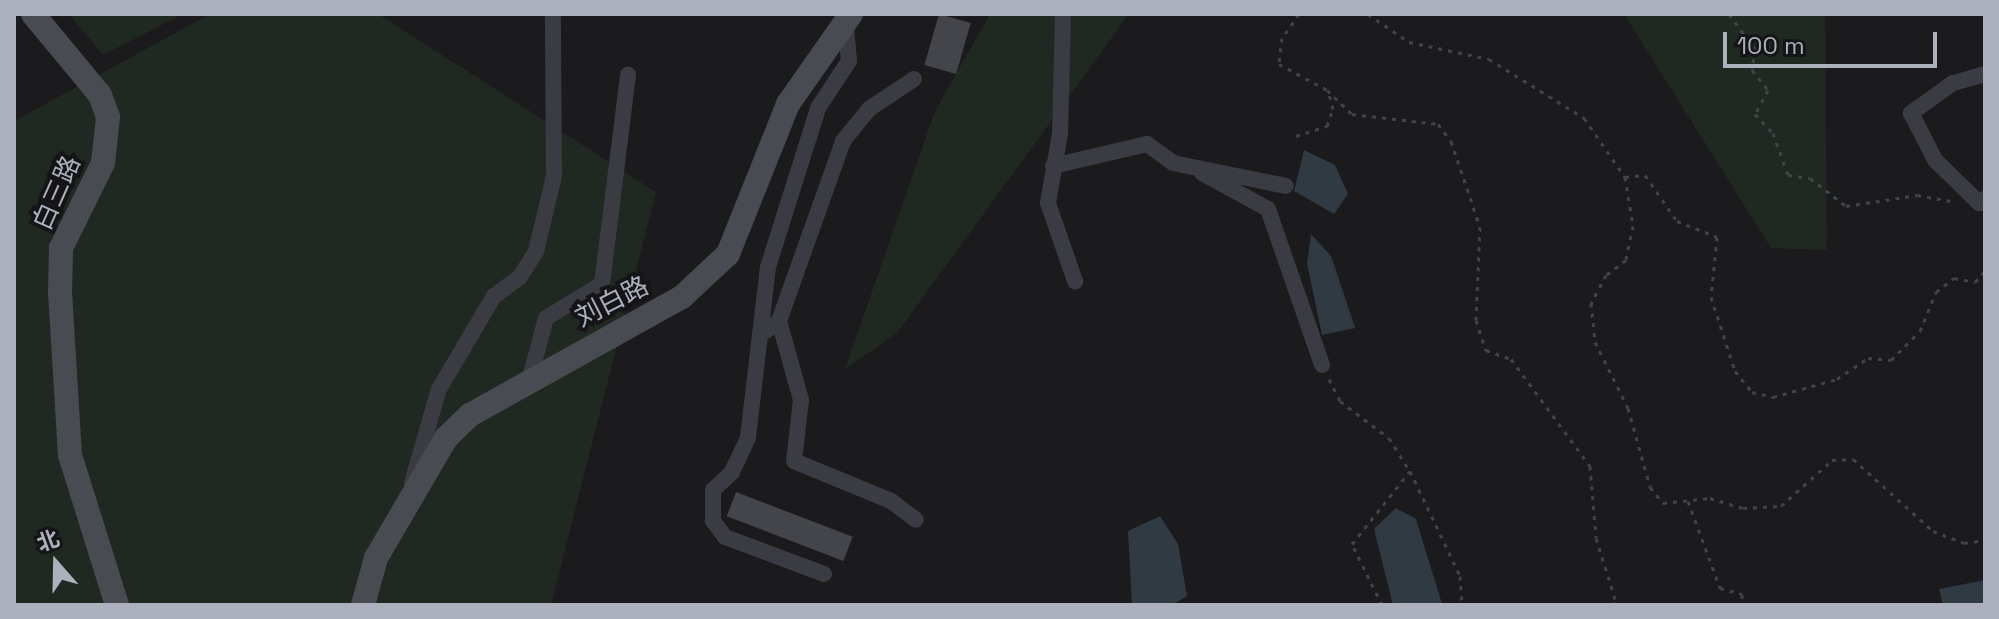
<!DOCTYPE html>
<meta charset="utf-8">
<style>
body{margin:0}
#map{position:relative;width:1999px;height:619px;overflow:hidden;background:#1b1a1d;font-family:"Space Grotesk","Noto Sans SC",sans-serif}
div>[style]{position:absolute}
.green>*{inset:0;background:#202921}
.water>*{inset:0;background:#2f3a43}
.building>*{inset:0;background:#44454a;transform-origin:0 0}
.path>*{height:3px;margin-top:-1.5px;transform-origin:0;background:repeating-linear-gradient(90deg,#41434a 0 4px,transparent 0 10px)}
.street>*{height:16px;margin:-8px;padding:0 8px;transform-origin:8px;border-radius:8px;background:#3b3c43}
.secondary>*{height:24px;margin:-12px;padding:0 12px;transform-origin:12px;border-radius:12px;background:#494b53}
span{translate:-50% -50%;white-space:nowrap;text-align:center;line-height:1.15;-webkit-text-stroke:8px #151518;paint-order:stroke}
.street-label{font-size:26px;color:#acb1bd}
.frame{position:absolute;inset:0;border:16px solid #acb1bd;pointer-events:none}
.north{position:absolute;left:16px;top:523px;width:80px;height:80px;-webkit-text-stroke:6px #151518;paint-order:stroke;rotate:340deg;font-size:22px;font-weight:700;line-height:32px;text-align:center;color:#acb1bd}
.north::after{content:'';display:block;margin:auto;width:28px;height:36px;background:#acb1bd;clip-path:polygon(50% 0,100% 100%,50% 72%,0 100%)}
.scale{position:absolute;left:1723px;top:32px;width:214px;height:36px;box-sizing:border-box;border:4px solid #acb1bd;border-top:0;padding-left:10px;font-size:24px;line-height:28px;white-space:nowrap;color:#acb1bd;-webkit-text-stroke:6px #151518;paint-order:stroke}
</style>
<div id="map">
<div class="green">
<div style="clip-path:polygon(69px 14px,183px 14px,103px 55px)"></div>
<div style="clip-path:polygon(210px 14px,378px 14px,656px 192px,551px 605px,14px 605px,14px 121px)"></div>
<div style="clip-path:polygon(990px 14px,1129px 14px,897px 333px,845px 369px,935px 111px)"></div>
<div style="clip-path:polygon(1624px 14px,1825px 14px,1827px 250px,1771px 248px)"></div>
</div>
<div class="water">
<div style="clip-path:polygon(1304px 150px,1335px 165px,1348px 194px,1334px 214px,1294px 191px)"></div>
<div style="clip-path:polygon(1311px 234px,1331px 256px,1355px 328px,1322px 335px,1307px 264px)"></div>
<div style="clip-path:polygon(1396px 508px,1416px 519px,1442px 604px,1393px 605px,1374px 529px)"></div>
<div style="clip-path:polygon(1160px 516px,1178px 544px,1187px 596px,1172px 605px,1132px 605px,1128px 531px)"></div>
<div style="clip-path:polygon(1985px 580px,1985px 605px,1943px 605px,1939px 589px)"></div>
</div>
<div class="building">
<div style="left:939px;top:14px;width:33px;height:53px;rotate:16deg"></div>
<div style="left:736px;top:492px;width:125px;height:26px;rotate:21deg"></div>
</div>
<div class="path">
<div style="left:1299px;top:14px;width:29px;rotate:125deg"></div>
<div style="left:1282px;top:38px;width:26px;rotate:97deg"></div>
<div style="left:1279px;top:64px;width:55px;rotate:28.4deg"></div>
<div style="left:1327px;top:90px;width:35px;rotate:44deg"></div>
<div style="left:1352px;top:114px;width:87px;rotate:6.6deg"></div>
<div style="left:1438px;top:124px;width:21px;rotate:53deg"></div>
<div style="left:1451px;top:141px;width:91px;rotate:71.4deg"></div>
<div style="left:1480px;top:227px;width:93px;rotate:92.5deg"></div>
<div style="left:1476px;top:320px;width:32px;rotate:72deg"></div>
<div style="left:1486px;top:350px;width:27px;rotate:20deg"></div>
<div style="left:1511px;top:359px;width:133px;rotate:53.6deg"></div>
<div style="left:1590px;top:466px;width:72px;rotate:85.2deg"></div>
<div style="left:1596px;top:538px;width:70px;rotate:72.6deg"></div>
<div style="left:1368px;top:14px;width:50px;rotate:34.3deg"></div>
<div style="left:1409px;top:42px;width:82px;rotate:12deg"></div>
<div style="left:1489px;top:59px;width:112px;rotate:31.8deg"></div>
<div style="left:1584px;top:118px;width:72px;rotate:55.2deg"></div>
<div style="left:1625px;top:177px;width:20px;rotate:-6deg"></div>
<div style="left:1645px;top:175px;width:56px;rotate:55.2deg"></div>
<div style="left:1677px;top:221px;width:43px;rotate:21.8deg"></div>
<div style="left:1717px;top:237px;width:60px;rotate:95.7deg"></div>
<div style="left:1711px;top:297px;width:78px;rotate:72deg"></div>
<div style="left:1735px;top:371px;width:27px;rotate:51deg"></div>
<div style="left:1752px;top:392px;width:22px;rotate:13deg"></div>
<div style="left:1773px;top:397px;width:66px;rotate:-15.7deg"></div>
<div style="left:1837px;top:379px;width:37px;rotate:-34deg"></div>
<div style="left:1868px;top:358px;width:23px;rotate:5deg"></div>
<div style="left:1891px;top:360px;width:41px;rotate:-45deg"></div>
<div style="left:1920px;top:331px;width:42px;rotate:-67.7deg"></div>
<div style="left:1936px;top:292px;width:23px;rotate:-38deg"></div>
<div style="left:1954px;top:278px;width:21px;rotate:11deg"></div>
<div style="left:1975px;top:282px;width:15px;rotate:-48deg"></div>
<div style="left:1729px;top:14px;width:44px;rotate:53.4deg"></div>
<div style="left:1755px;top:49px;width:21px;rotate:98deg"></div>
<div style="left:1752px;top:70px;width:26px;rotate:51deg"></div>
<div style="left:1768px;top:90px;width:27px;rotate:118deg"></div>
<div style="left:1755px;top:114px;width:26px;rotate:47deg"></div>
<div style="left:1773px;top:133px;width:45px;rotate:70.3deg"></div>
<div style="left:1788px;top:175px;width:22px;rotate:8deg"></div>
<div style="left:1810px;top:178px;width:46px;rotate:37.9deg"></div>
<div style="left:1846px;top:206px;width:72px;rotate:-8.8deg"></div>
<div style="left:1917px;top:195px;width:39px;rotate:10deg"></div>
<div style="left:1296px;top:136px;width:33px;rotate:-18deg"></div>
<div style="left:1327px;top:126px;width:18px;rotate:-71deg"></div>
<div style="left:1333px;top:109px;width:16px;rotate:-105deg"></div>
<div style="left:1625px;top:177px;width:50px;rotate:80.7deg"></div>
<div style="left:1633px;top:226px;width:35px;rotate:102deg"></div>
<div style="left:1626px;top:260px;width:25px;rotate:143deg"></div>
<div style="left:1606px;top:275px;width:32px;rotate:118deg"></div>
<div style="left:1591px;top:303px;width:39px;rotate:84deg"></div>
<div style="left:1595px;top:342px;width:74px;rotate:63.4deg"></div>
<div style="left:1628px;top:408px;width:82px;rotate:74.4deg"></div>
<div style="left:1650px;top:487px;width:21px;rotate:51deg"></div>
<div style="left:1663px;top:503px;width:47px;rotate:-6.1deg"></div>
<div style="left:1710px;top:498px;width:34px;rotate:17deg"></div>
<div style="left:1743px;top:508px;width:38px;rotate:-3deg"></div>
<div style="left:1781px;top:506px;width:69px;rotate:-42deg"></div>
<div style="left:1832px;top:460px;width:21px;rotate:-3deg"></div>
<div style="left:1853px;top:459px;width:108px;rotate:42deg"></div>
<div style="left:1933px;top:531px;width:33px;rotate:21deg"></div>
<div style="left:1964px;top:543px;width:21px;rotate:-8deg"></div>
<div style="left:1329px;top:379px;width:25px;rotate:63deg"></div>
<div style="left:1340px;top:401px;width:61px;rotate:37.1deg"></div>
<div style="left:1389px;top:438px;width:39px;rotate:58deg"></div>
<div style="left:1410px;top:471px;width:116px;rotate:64.5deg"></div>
<div style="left:1460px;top:576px;width:29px;rotate:86deg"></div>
<div style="left:1688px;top:501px;width:93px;rotate:69.8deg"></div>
<div style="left:1720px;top:588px;width:23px;rotate:15deg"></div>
<div style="left:1742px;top:594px;width:11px;rotate:90deg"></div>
<div style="left:1382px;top:605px;width:68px;rotate:-116.2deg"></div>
<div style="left:1352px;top:544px;width:93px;rotate:-51.5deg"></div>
<div style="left:1603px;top:605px;width:12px;rotate:-9deg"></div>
</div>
<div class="street">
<div style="left:1063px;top:14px;width:120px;rotate:91.4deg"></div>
<div style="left:1060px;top:134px;width:70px;rotate:99.9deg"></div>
<div style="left:1048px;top:203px;width:83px;rotate:70.9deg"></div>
<div style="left:1985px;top:74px;width:33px;rotate:164deg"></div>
<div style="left:1953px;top:83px;width:52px;rotate:144.5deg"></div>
<div style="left:1911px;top:113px;width:53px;rotate:62.9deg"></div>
<div style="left:1935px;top:160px;width:62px;rotate:44.3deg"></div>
<div style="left:1979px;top:203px;width:7px;rotate:-34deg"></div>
<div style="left:1053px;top:166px;width:97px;rotate:-13.2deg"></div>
<div style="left:1147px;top:144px;width:32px;rotate:36deg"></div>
<div style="left:1173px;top:163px;width:115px;rotate:11.5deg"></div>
<div style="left:1202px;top:173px;width:75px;rotate:28.6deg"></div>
<div style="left:1268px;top:209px;width:165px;rotate:70.9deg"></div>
<div style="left:779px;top:321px;width:82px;rotate:74.4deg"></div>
<div style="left:801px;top:400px;width:61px;rotate:96.5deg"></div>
<div style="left:794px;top:461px;width:105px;rotate:22.4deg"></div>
<div style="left:891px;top:501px;width:31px;rotate:37deg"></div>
<div style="left:766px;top:331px;width:16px;rotate:-38deg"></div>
<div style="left:779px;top:321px;width:191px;rotate:-70.4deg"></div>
<div style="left:843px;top:141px;width:41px;rotate:-50.9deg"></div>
<div style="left:869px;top:109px;width:54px;rotate:-33.7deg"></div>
<div style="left:530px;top:378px;width:62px;rotate:-75.1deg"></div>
<div style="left:546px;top:318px;width:66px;rotate:-31.3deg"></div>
<div style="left:602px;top:284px;width:211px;rotate:-82.9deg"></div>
<div style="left:412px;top:483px;width:98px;rotate:-74deg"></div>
<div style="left:439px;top:389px;width:108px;rotate:-59.4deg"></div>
<div style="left:494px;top:296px;width:32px;rotate:-36deg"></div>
<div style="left:520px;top:277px;width:31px;rotate:-58deg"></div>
<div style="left:536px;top:251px;width:77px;rotate:-76.5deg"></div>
<div style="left:554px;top:176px;width:162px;rotate:-90.4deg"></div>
<div style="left:824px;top:574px;width:106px;rotate:-159.5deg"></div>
<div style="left:725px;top:537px;width:20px;rotate:-127deg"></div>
<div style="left:713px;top:521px;width:31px;rotate:-90deg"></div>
<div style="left:713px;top:490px;width:26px;rotate:-43deg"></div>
<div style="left:732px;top:472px;width:38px;rotate:-65deg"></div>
<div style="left:748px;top:437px;width:171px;rotate:-83.3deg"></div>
<div style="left:768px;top:267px;width:167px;rotate:-72.5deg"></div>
<div style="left:818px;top:108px;width:56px;rotate:-56.6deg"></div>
<div style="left:849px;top:61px;width:37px;rotate:-95deg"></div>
</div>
<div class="secondary">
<div style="left:33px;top:14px;width:105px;rotate:50.4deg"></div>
<div style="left:100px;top:95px;width:23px;rotate:70deg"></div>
<div style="left:108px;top:117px;width:46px;rotate:96.2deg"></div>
<div style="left:103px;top:163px;width:95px;rotate:116.3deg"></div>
<div style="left:61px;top:248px;width:44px;rotate:91.3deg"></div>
<div style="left:60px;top:292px;width:163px;rotate:86.5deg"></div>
<div style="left:70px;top:455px;width:157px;rotate:72.6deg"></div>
<div style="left:363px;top:605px;width:49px;rotate:-74.5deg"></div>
<div style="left:376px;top:558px;width:139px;rotate:-59.7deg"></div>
<div style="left:446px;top:438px;width:33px;rotate:-44deg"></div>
<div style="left:470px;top:415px;width:243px;rotate:-29.1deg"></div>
<div style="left:682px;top:297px;width:63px;rotate:-43.1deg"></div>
<div style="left:728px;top:254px;width:162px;rotate:-68.2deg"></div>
<div style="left:788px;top:104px;width:110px;rotate:-55deg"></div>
</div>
<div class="street-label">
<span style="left:57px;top:193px;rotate:-66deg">白三路</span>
<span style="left:612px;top:302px;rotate:-27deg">刘白路</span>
</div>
<div class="frame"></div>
<div class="north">北</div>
<div class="scale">100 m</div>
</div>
